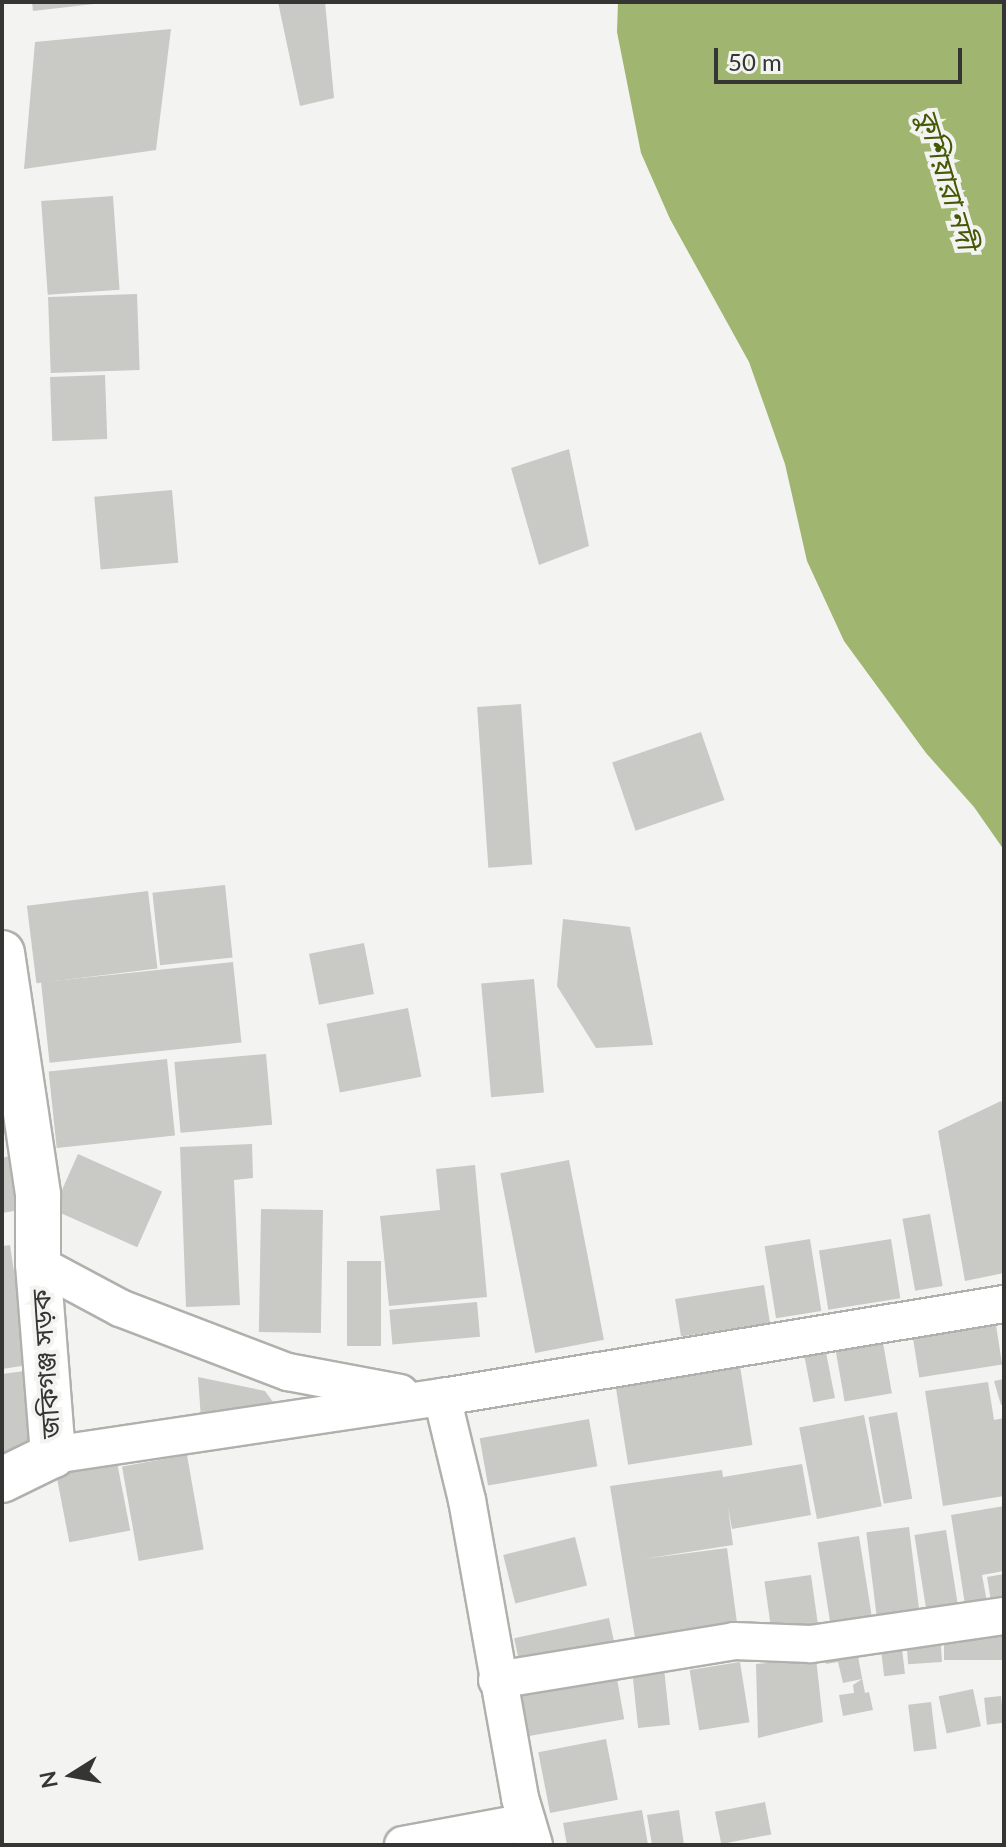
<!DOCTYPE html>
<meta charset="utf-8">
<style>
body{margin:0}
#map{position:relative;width:1006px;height:1847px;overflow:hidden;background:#f3f4f1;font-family:Lato,"Noto Sans Bengali",sans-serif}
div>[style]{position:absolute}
.water>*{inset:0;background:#a0b56f}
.building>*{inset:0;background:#c9cac6;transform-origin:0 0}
.roads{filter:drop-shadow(2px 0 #b0b1ad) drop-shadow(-2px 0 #b0b1ad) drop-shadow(0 2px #b0b1ad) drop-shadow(0 -2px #b0b1ad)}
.minor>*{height:36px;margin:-18px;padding:0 18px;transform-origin:18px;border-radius:18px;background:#fff}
.major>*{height:44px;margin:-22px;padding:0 22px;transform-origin:22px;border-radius:22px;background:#fff}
span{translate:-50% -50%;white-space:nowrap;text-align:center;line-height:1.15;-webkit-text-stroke:8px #f3f4f1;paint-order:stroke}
.street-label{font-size:26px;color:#353634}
.water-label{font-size:28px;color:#465806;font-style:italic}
.frame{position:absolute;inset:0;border:4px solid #353634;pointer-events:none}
.north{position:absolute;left:32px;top:1735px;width:80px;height:80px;-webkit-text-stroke:6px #f3f4f1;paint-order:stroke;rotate:259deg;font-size:22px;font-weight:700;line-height:32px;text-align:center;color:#353634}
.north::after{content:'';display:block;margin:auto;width:28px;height:36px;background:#353634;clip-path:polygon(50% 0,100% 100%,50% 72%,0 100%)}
.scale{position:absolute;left:714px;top:48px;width:248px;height:36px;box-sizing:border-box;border:4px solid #353634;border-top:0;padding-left:10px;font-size:24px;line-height:28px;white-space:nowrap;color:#353634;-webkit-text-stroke:6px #f3f4f1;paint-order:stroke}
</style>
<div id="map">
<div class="water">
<div style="clip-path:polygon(618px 2px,1004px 2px,1004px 850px,974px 807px,926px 753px,844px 641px,807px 561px,785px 464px,749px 362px,670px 219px,641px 153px,617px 32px)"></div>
</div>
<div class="building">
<div style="clip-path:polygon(32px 2px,94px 2px,94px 4px,33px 11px)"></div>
<div style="clip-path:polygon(278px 2px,325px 2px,334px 98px,300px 106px)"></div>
<div style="clip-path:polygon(171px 29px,156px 150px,24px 169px,35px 42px)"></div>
<div style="left:113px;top:196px;width:94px;height:72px;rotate:86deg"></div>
<div style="left:137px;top:294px;width:76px;height:89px;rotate:88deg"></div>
<div style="left:105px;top:375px;width:64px;height:55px;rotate:88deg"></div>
<div style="clip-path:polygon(569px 449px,589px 546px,539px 565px,511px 468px)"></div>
<div style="left:172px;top:490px;width:73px;height:78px;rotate:85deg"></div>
<div style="left:521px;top:704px;width:161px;height:44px;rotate:86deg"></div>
<div style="left:701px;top:732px;width:72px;height:94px;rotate:71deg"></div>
<div style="left:225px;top:885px;width:73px;height:73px;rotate:84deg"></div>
<div style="left:148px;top:891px;width:78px;height:122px;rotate:83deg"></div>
<div style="clip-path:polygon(563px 919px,630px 927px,653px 1045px,596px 1048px,557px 986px)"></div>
<div style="left:364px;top:943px;width:52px;height:56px;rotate:79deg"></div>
<div style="left:233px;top:962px;width:81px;height:193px;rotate:84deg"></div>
<div style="left:534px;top:979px;width:114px;height:53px;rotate:85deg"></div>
<div style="left:408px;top:1008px;width:70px;height:83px;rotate:79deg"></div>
<div style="left:266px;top:1054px;width:71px;height:92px;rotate:85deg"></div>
<div style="left:167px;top:1059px;width:77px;height:119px;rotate:84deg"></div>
<div style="clip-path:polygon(1001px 1101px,1004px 1107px,1004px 1273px,965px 1281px,938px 1131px)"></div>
<div style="clip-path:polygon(252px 1144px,253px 1178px,234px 1180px,240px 1305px,186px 1307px,180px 1147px)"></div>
<div style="left:78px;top:1154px;width:92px;height:61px;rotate:24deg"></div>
<div style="clip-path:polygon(9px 1156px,20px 1210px,2px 1213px,2px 1158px)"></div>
<div style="left:569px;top:1160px;width:183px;height:70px;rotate:79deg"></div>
<div style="clip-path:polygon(475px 1165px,487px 1297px,389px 1306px,380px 1216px,440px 1210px,436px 1169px)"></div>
<div style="left:261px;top:1209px;width:62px;height:123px;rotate:1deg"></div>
<div style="left:930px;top:1214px;width:73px;height:28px;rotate:80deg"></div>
<div style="left:810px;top:1239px;width:73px;height:46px;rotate:81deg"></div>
<div style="left:891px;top:1239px;width:60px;height:73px;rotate:81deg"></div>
<div style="clip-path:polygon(10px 1245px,28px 1365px,2px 1369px,2px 1246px)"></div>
<div style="left:347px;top:1261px;width:34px;height:85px"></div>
<div style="left:764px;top:1285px;width:38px;height:90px;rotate:81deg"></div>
<div style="left:477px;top:1302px;width:35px;height:88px;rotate:85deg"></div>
<div style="left:995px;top:1319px;width:46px;height:84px;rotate:81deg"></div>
<div style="left:882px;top:1337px;width:57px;height:48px;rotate:80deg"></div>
<div style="left:825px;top:1347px;width:52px;height:22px;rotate:79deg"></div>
<div style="left:740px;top:1366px;width:80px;height:126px;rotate:81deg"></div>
<div style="clip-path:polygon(24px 1371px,37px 1447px,2px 1454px,2px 1374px)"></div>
<div style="clip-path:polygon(198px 1377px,265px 1391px,282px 1414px,201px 1419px)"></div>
<div style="clip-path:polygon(1004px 1379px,1004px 1404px,1001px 1405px,994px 1381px)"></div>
<div style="clip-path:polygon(988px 1382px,994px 1420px,1004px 1418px,1004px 1496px,943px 1506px,925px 1391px)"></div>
<div style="left:897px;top:1412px;width:88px;height:29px;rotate:80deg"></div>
<div style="left:864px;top:1415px;width:93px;height:66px;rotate:79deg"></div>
<div style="left:589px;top:1419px;width:48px;height:111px;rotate:80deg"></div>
<div style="left:115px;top:1452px;width:80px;height:62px;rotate:79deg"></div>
<div style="left:187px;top:1455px;width:96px;height:66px;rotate:80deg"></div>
<div style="clip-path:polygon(802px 1464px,811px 1515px,732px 1529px,728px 1507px,733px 1545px,643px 1559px,727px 1548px,738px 1630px,636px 1644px,610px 1486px,722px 1470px,723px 1477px)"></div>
<div style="clip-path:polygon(1004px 1506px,1004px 1571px,982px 1575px,988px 1607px,966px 1611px,951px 1515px)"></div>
<div style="left:909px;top:1527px;width:93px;height:43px;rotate:83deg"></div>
<div style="left:946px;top:1530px;width:81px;height:32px;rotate:81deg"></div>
<div style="left:859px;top:1536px;width:94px;height:42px;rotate:81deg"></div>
<div style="left:575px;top:1537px;width:50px;height:74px;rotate:76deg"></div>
<div style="clip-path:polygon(1004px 1574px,1004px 1605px,992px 1607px,987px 1577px)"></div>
<div style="left:811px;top:1575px;width:50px;height:47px;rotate:82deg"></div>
<div style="left:609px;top:1618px;width:29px;height:97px;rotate:78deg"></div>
<div style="left:1004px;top:1620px;width:40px;height:60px;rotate:90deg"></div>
<div style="left:940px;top:1633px;width:29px;height:34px;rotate:86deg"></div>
<div style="left:901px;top:1641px;width:33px;height:21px;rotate:83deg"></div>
<div style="clip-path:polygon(856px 1646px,865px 1693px,869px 1692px,873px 1710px,843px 1716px,839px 1695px,854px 1693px,853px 1685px,862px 1679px,843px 1683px,838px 1662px,826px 1664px,824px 1652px)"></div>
<div style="clip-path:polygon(816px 1658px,823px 1722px,758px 1738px,756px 1664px)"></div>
<div style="left:740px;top:1662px;width:61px;height:51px;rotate:81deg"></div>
<div style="left:615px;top:1667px;width:53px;height:98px;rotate:80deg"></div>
<div style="left:664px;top:1668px;width:57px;height:32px;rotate:84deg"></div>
<div style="left:973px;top:1689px;width:38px;height:35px;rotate:78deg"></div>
<div style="left:1001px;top:1696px;width:27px;height:17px;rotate:84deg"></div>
<div style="left:931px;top:1702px;width:47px;height:23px;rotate:83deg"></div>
<div style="left:606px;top:1739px;width:62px;height:69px;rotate:79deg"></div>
<div style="left:765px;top:1802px;width:33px;height:51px;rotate:79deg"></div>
<div style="clip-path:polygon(642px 1810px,648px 1845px,567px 1845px,563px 1823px)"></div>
<div style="clip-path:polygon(679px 1810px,684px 1845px,652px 1845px,647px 1815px)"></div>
</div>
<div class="roads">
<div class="minor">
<div style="left:38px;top:1264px;width:93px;rotate:28.2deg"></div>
<div style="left:120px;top:1308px;width:180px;rotate:20.9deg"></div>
<div style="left:288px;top:1372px;width:114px;rotate:10.6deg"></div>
<div style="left:442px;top:1397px;width:106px;rotate:76.4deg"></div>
<div style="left:467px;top:1500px;width:303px;rotate:79.9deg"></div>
<div style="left:520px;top:1798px;width:49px;rotate:73.4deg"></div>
<div style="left:53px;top:1455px;width:393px;rotate:-8.5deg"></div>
<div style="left:442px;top:1397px;width:570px;rotate:-9.4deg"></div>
<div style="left:497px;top:1680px;width:240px;rotate:-9.3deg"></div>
<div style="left:734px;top:1641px;width:77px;rotate:2.2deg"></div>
<div style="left:811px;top:1644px;width:195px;rotate:-8.3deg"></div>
<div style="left:403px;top:1845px;width:126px;rotate:-10.5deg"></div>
</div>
<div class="major">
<div style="left:2px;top:953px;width:245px;rotate:81.5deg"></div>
<div style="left:38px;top:1195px;width:69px;rotate:90deg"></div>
<div style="left:38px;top:1264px;width:192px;rotate:85.5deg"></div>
<div style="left:53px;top:1455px;width:57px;rotate:153.9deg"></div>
</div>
</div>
<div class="street-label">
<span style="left:46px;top:1364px;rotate:-94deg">জকিগঞ্জ সড়ক</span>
</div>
<div class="water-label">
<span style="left:948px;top:179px;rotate:73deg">কুশিয়ারা নদী</span>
</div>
<div class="frame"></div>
<div class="north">N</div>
<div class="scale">50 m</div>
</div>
